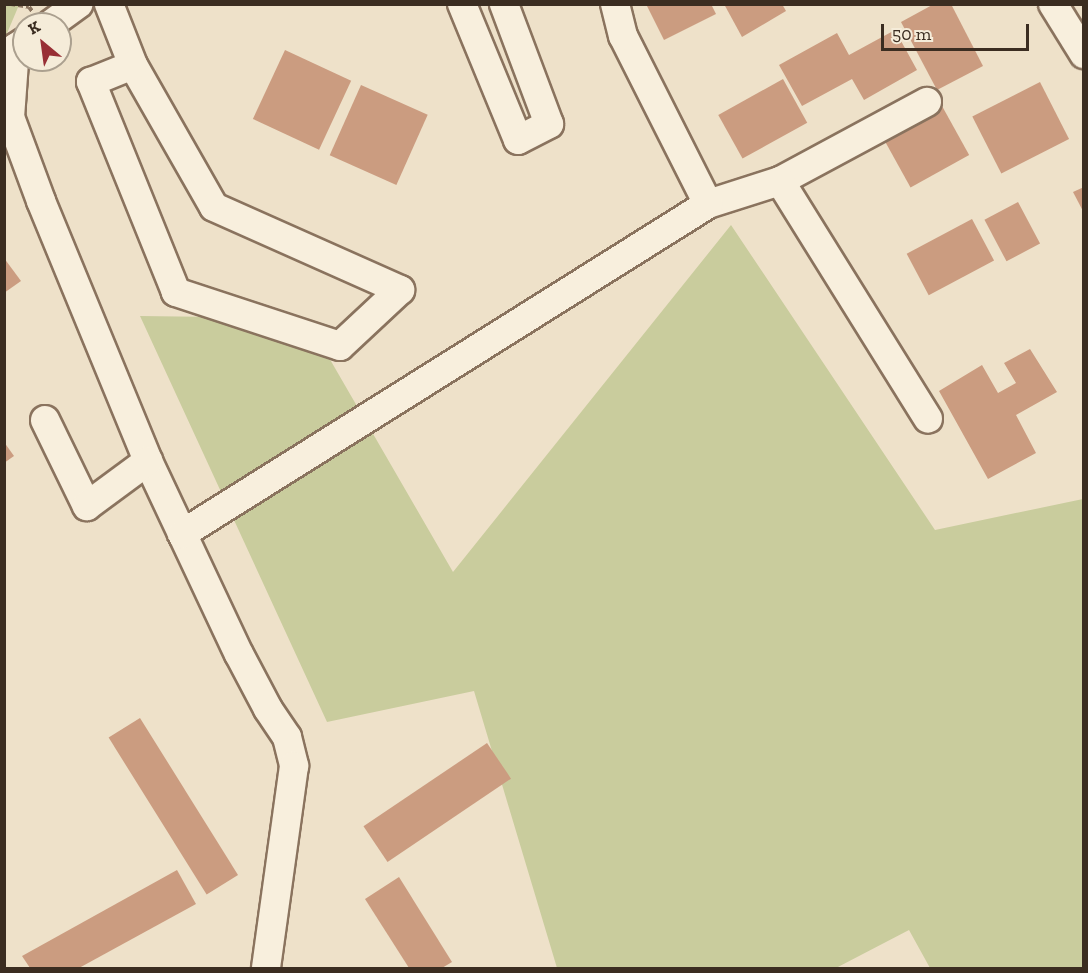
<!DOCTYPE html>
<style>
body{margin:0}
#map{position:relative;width:1088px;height:973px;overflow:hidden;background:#eee1c9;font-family:"Zilla Slab",serif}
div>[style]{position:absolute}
.green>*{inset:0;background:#c9cc9d}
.building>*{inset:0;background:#cb9c80;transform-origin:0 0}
.path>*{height:4px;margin-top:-2px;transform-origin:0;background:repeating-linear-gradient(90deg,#8a735e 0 4.5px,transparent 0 7.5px)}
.roads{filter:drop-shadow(2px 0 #8a735e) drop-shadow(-2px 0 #8a735e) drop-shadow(0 2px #8a735e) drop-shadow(0 -2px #8a735e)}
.minor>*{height:28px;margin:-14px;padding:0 14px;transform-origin:14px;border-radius:14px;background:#f8efdd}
span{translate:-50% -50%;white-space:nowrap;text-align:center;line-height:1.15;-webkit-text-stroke:4.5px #f5ecd9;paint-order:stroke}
.frame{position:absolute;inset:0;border:6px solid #3b2d21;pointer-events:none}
.north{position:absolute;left:12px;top:12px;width:60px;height:60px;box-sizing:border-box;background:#f5ecd9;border:2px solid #aba08f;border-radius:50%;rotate:331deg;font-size:16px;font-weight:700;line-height:24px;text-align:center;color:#3b2d21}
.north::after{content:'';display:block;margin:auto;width:21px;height:27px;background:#982f35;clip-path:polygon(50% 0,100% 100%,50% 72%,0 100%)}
.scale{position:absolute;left:881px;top:24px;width:148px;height:27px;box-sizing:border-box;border:3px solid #3b2d21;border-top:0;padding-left:8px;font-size:18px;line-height:21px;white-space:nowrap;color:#3b2d21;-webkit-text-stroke:4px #f5ecd9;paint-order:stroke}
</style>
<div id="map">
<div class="green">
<div style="clip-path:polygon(5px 4px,19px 5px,5px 38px,4px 5px)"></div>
<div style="clip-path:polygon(731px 225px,935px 530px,1083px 499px,1083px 968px,930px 968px,909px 930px,836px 968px,557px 968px,474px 691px,327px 722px,140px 316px,306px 318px,453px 572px)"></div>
</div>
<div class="building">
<div style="clip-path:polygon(646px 4px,711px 4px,716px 14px,664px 40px)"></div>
<div style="clip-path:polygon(724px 4px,782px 4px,786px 11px,742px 37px)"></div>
<div style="clip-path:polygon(934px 4px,951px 4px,983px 66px,937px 90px,901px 22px)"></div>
<div style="clip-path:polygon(895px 30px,917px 70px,864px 100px,852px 79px,802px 106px,779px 65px,837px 33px,849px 55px)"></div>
<div style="left:285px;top:50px;width:73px;height:76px;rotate:25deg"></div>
<div style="left:783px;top:79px;width:50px;height:74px;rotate:61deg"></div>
<div style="left:1040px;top:82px;width:64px;height:76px;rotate:63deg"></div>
<div style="left:361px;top:85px;width:73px;height:77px;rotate:24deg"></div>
<div style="left:942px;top:106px;width:56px;height:67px;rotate:61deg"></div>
<div style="clip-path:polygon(1084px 187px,1084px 213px,1073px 192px)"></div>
<div style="left:1018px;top:202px;width:47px;height:38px;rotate:62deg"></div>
<div style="left:972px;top:219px;width:47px;height:74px;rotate:62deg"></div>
<div style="clip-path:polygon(4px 258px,21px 281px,4px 293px)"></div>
<div style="clip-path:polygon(1030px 349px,1057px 392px,1016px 415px,1036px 453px,988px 479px,939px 391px,982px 365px,998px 393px,1016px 383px,1004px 363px)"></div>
<div style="clip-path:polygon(4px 442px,14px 456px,4px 463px)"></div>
<div style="left:140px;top:718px;width:185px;height:37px;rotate:58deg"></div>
<div style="left:487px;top:743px;width:43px;height:149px;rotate:56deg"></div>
<div style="clip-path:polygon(177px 870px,196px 904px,79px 968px,30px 968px,22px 956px)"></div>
<div style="clip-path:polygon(399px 877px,452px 962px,442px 968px,409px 968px,365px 899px)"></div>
</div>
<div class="path">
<div style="left:11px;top:4px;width:18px;rotate:9deg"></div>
<div style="left:29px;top:7px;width:5px;rotate:53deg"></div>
</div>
<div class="roads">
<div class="minor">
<div style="left:109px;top:4px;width:66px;rotate:68.5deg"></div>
<div style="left:133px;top:65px;width:163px;rotate:60.3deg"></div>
<div style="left:214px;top:207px;width:204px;rotate:24deg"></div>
<div style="left:400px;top:290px;width:82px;rotate:137deg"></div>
<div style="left:340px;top:346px;width:173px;rotate:-161.8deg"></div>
<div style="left:176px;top:292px;width:227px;rotate:-112deg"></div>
<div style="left:91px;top:82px;width:45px;rotate:-22deg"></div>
<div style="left:462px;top:4px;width:147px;rotate:67.6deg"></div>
<div style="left:518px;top:140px;width:35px;rotate:-27deg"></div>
<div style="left:549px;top:124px;width:128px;rotate:-110.6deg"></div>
<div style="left:1053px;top:4px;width:59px;rotate:58.2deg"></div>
<div style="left:51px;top:24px;width:34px;rotate:-36deg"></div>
<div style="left:24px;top:42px;width:11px;rotate:146deg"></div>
<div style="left:15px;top:48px;width:69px;rotate:94.1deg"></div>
<div style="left:10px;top:117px;width:90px;rotate:69.7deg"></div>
<div style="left:41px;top:201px;width:281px;rotate:67.6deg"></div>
<div style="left:148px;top:461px;width:213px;rotate:64.8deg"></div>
<div style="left:239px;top:654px;width:62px;rotate:62.2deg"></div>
<div style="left:268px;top:709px;width:34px;rotate:56deg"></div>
<div style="left:287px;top:737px;width:30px;rotate:76deg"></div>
<div style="left:294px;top:766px;width:204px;rotate:97.9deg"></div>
<div style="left:780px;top:181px;width:167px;rotate:-28.3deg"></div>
<div style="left:708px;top:204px;width:76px;rotate:-17.7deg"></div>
<div style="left:780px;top:181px;width:280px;rotate:58.1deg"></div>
<div style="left:45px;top:420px;width:96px;rotate:64deg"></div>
<div style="left:87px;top:506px;width:76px;rotate:-36.4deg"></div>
<div style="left:182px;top:534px;width:621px;rotate:-32.1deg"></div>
<div style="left:708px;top:204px;width:188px;rotate:-116.8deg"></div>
<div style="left:623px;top:36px;width:33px;rotate:-104deg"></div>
</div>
</div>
<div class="frame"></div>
<div class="north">K</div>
<div class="scale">50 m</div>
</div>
